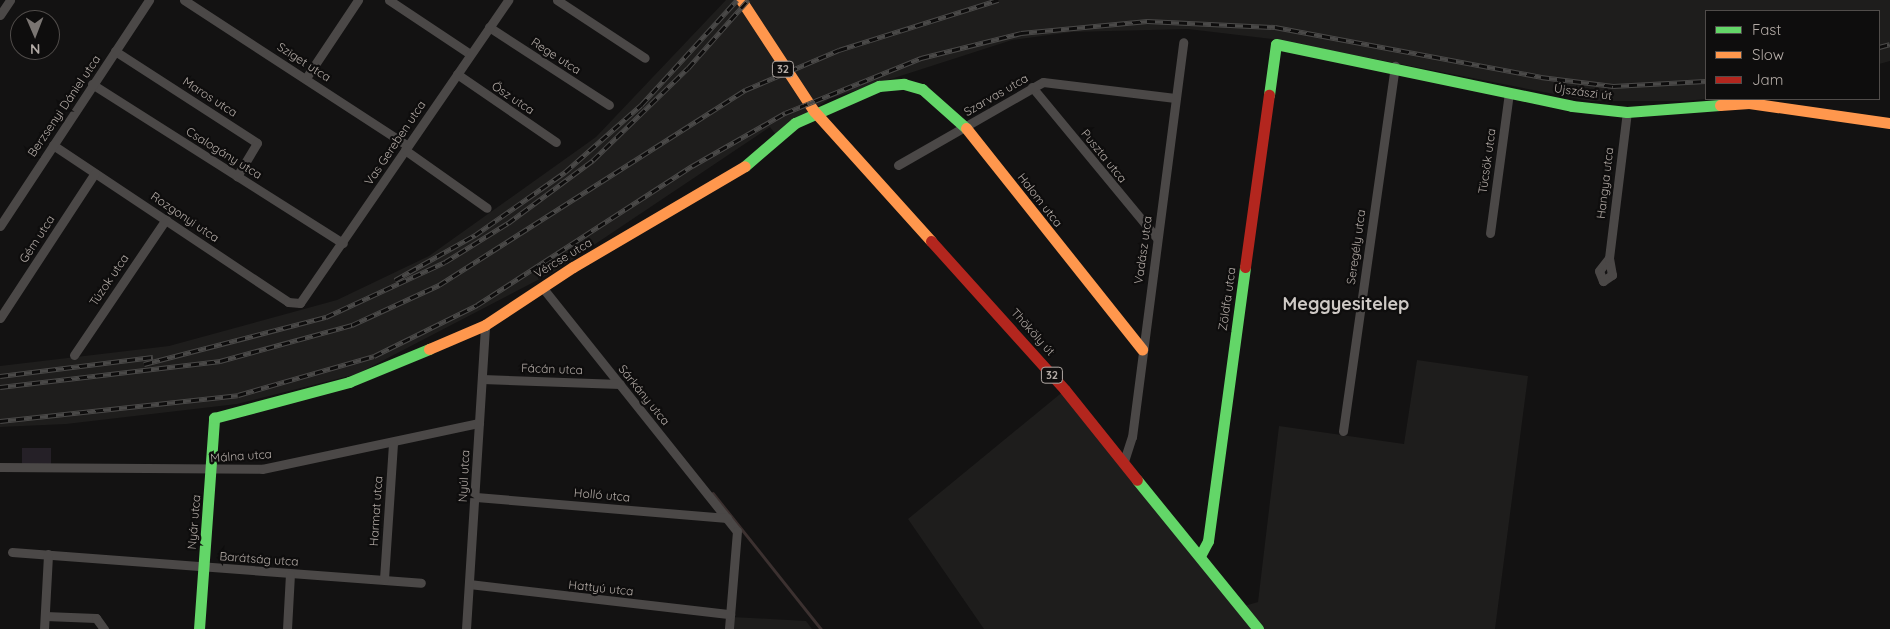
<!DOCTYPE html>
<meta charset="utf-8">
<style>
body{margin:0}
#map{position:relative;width:1890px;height:629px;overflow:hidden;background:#131212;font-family:Quicksand,sans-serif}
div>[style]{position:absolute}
.built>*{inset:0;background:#1e1d1c}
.green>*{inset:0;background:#252027;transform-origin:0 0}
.stream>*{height:2.5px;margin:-1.25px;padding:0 1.25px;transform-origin:1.25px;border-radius:1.25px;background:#3c3130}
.street>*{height:9px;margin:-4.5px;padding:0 4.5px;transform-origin:4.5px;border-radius:4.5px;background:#4b4847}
.fast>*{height:11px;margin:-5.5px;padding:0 5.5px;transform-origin:5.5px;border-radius:5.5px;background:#63d668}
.slow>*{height:11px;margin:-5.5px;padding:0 5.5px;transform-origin:5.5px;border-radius:5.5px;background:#ff974d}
.jam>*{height:11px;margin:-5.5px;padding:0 5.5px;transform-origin:5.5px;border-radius:5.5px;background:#b3261e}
.rail>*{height:4.5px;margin-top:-2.25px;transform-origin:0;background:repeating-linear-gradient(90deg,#0e0d0d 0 8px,#4a4948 0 16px);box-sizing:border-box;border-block:1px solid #4a4948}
span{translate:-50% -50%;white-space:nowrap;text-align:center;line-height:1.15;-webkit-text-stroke:4.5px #0e0d0d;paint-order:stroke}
.shield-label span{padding:1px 4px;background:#0e0d0d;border:1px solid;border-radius:4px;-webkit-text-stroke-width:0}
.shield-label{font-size:11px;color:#b2aaa5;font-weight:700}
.street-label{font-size:12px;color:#b2aaa5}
.district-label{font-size:18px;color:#cec9c5;font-weight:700}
.legend{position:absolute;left:1705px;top:10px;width:175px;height:90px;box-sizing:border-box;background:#0e0d0d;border:1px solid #504c4a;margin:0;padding:6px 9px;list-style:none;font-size:15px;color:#b2aaa5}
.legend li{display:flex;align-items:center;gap:10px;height:25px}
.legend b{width:25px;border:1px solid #504c4a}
.north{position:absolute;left:10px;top:10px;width:50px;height:50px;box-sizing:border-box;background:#0e0d0d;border:1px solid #504c4a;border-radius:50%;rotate:179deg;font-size:14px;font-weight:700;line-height:20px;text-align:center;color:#b2aaa5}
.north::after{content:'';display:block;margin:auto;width:18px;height:22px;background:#7a7572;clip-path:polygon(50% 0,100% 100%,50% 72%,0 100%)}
</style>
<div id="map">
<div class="built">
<div style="clip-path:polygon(726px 0,1890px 0,1890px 61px,1879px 64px,1879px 11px,1706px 11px,1706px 99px,1685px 101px,1590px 101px,1272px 39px,1188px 29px,1072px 32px,1012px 40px,829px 99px,776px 135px,770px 127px,555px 271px,357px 374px,237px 404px,66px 424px,0 427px,0 366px,169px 346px,337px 300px,429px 256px,596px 137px)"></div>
<div style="clip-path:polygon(1417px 360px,1528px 376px,1495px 629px,984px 629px,908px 519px,1065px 390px,1241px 607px,1258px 602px,1279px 426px,1404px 444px)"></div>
<div style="clip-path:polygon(732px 617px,806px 621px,812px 629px,731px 629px)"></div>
</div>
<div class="green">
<div style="left:22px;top:448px;width:29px;height:16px"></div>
</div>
<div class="stream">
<div style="left:713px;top:493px;width:174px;rotate:51.5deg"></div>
</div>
<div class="street">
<div style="left:184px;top:0;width:267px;rotate:33.1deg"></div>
<div style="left:389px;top:0;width:97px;rotate:33.7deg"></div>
<div style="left:557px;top:0;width:105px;rotate:33.4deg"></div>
<div style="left:0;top:15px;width:18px;rotate:-56deg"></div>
<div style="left:489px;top:27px;width:143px;rotate:33deg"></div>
<div style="left:115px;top:51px;width:169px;rotate:32.9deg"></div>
<div style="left:257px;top:143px;width:39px;rotate:121deg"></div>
<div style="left:457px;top:74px;width:120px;rotate:34.5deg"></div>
<div style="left:306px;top:78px;width:94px;rotate:-56.3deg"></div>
<div style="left:92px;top:84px;width:297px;rotate:32.4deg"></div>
<div style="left:1032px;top:87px;width:196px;rotate:50.4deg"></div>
<div style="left:53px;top:145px;width:283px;rotate:33.7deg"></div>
<div style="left:288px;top:302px;width:12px;rotate:5deg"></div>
<div style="left:300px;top:303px;width:368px;rotate:-55.5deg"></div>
<div style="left:405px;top:150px;width:100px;rotate:35.3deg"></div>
<div style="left:898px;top:165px;width:167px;rotate:-29.8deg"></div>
<div style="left:1043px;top:82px;width:133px;rotate:6.9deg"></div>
<div style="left:0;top:226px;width:271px;rotate:-56.6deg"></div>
<div style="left:1490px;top:233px;width:142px;rotate:-82.3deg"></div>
<div style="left:1609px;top:258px;width:16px;rotate:128deg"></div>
<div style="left:1599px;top:271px;width:11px;rotate:68deg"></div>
<div style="left:1603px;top:281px;width:11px;rotate:-34deg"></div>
<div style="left:1612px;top:275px;width:17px;rotate:-100deg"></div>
<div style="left:1609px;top:258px;width:147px;rotate:-83deg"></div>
<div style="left:542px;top:287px;width:312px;rotate:51.4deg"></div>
<div style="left:737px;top:531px;width:98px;rotate:94.7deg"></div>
<div style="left:0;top:318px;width:173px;rotate:-56.8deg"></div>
<div style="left:74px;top:355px;width:164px;rotate:-55.9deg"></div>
<div style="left:482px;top:379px;width:138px;rotate:2.1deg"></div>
<div style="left:1343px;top:431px;width:369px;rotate:-81.9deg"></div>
<div style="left:1124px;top:461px;width:25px;rotate:-72deg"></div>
<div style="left:1132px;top:437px;width:398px;rotate:-82.6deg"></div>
<div style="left:0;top:467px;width:262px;rotate:0.4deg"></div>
<div style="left:262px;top:469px;width:222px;rotate:-12deg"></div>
<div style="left:476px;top:497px;width:252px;rotate:4.8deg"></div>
<div style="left:12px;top:552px;width:410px;rotate:4.3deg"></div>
<div style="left:384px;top:579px;width:136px;rotate:-86.2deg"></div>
<div style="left:469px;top:584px;width:263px;rotate:6.6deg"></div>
<div style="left:45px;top:616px;width:51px;rotate:2.2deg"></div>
<div style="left:96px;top:618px;width:14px;rotate:54deg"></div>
<div style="left:44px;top:629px;width:75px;rotate:-86.9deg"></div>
<div style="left:287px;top:629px;width:55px;rotate:-86.9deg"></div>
<div style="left:466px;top:629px;width:305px;rotate:-86.4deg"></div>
</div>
<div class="fast">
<div style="left:1269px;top:95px;width:51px;rotate:-82.2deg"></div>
<div style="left:1276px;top:44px;width:302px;rotate:11.8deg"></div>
<div style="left:1572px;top:106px;width:55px;rotate:6.2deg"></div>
<div style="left:1627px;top:112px;width:93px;rotate:-4.3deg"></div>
<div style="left:745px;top:166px;width:66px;rotate:-40.7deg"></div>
<div style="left:795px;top:123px;width:92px;rotate:-23.8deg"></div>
<div style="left:879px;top:86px;width:25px;rotate:-5deg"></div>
<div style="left:904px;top:84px;width:19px;rotate:16deg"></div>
<div style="left:922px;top:89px;width:59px;rotate:41.6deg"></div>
<div style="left:1137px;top:480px;width:192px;rotate:50.9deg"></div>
<div style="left:1200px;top:556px;width:17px;rotate:-62deg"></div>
<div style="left:1208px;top:541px;width:276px;rotate:-82.3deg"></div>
<div style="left:199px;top:629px;width:212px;rotate:-85.9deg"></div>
<div style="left:214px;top:418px;width:140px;rotate:-14.9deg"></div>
<div style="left:349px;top:382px;width:87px;rotate:-22.4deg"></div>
</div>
<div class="slow">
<div style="left:741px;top:0;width:133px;rotate:56.7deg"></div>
<div style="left:814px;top:111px;width:175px;rotate:48deg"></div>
<div style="left:1720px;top:105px;width:29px;rotate:-4deg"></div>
<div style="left:1749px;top:103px;width:142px;rotate:8.1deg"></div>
<div style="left:966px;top:128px;width:283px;rotate:51.5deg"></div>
<div style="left:429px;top:349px;width:61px;rotate:-23.2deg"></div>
<div style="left:485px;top:325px;width:105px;rotate:-33.4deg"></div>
<div style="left:573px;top:267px;width:199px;rotate:-30.4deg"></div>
</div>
<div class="jam">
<div style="left:931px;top:241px;width:200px;rotate:48deg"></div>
<div style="left:1065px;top:390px;width:115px;rotate:51.3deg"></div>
<div style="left:1245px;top:267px;width:174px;rotate:-82.1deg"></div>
</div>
<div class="rail">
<div style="left:1879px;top:47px;width:11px;rotate:-15deg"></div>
<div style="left:395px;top:280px;width:92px;rotate:-29.4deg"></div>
<div style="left:475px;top:235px;width:110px;rotate:-35deg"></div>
<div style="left:565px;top:172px;width:101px;rotate:-41.4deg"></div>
<div style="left:641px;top:105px;width:142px;rotate:-47.6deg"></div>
<div style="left:144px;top:364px;width:188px;rotate:-14.5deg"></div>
<div style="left:326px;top:317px;width:131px;rotate:-24.8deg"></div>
<div style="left:445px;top:262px;width:74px;rotate:-31.8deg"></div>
<div style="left:508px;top:223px;width:106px;rotate:-36.5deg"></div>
<div style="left:593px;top:160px;width:132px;rotate:-44.1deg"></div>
<div style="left:688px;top:68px;width:91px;rotate:-48.6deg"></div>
<div style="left:0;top:376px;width:154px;rotate:-7.1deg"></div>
<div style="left:0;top:387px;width:222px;rotate:-6.7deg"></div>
<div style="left:220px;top:361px;width:137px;rotate:-15.3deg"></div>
<div style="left:352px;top:325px;width:96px;rotate:-24.7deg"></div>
<div style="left:439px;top:285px;width:363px;rotate:-32.5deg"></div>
<div style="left:745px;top:90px;width:102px;rotate:-23.1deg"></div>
<div style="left:839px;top:50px;width:167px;rotate:-17.5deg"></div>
<div style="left:0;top:421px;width:239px;rotate:-6.2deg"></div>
<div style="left:238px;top:395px;width:141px;rotate:-16deg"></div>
<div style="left:374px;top:356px;width:115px;rotate:-26.3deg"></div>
<div style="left:477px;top:305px;width:256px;rotate:-32.9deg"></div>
<div style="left:692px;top:166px;width:107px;rotate:-29.7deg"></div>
<div style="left:785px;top:113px;width:147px;rotate:-22deg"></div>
<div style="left:921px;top:58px;width:103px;rotate:-14deg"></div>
<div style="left:1021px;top:33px;width:127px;rotate:-5.4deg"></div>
<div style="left:1147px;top:21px;width:128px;rotate:2.7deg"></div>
<div style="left:1275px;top:27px;width:271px;rotate:10.6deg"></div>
<div style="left:1541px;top:77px;width:73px;rotate:7.1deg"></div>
<div style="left:1613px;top:86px;width:93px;rotate:-3.1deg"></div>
</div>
<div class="shield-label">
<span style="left:783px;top:69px">32</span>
<span style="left:1052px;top:375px">32</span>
</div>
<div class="street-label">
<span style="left:556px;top:56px;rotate:33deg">Rege utca</span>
<span style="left:304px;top:62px;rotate:33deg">Sziget utca</span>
<span style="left:1583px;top:92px;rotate:8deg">Újszászi út</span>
<span style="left:996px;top:95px;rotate:-30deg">Szarvas utca</span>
<span style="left:210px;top:97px;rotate:33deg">Maros utca</span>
<span style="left:513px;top:98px;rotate:34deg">Ősz utca</span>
<span style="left:64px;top:106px;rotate:-56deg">Berzsenyi Dániel utca</span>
<span style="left:395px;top:143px;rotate:-56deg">Vas Gereben utca</span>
<span style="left:224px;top:153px;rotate:32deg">Csalogány utca</span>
<span style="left:1104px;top:156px;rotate:51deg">Puszta utca</span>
<span style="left:1487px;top:161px;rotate:-82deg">Tücsök utca</span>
<span style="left:1605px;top:183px;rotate:-83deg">Hangya utca</span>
<span style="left:1040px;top:200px;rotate:52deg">Halom utca</span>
<span style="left:185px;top:217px;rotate:34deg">Rozgonyi utca</span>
<span style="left:37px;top:239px;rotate:-57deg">Gém utca</span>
<span style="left:1356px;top:247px;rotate:-82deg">Seregély utca</span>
<span style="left:1143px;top:250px;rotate:-82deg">Vadász utca</span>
<span style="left:563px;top:258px;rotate:-31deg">Vércse utca</span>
<span style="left:109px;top:280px;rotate:-56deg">Túzok utca</span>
<span style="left:1227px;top:299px;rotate:-82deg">Zöldfa utca</span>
<span style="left:1033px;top:332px;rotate:48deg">Thököly út</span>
<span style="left:552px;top:369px;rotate:2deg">Fácán utca</span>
<span style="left:644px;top:395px;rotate:51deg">Sárkány utca</span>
<span style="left:241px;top:456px;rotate:-4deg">Málna utca</span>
<span style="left:464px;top:476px;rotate:-87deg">Nyúl utca</span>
<span style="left:602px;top:495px;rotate:5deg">Holló utca</span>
<span style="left:376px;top:511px;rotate:-86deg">Harmat utca</span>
<span style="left:194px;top:522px;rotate:-85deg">Nyár utca</span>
<span style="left:259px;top:559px;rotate:4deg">Barátság utca</span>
<span style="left:601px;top:588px;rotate:6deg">Hattyú utca</span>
</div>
<div class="district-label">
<span style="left:1346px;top:304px">Meggyesitelep</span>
</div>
<ul class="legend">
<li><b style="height:6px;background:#63d668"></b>Fast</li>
<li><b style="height:6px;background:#ff974d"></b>Slow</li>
<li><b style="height:6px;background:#b3261e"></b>Jam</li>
</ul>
<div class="north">N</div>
</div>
